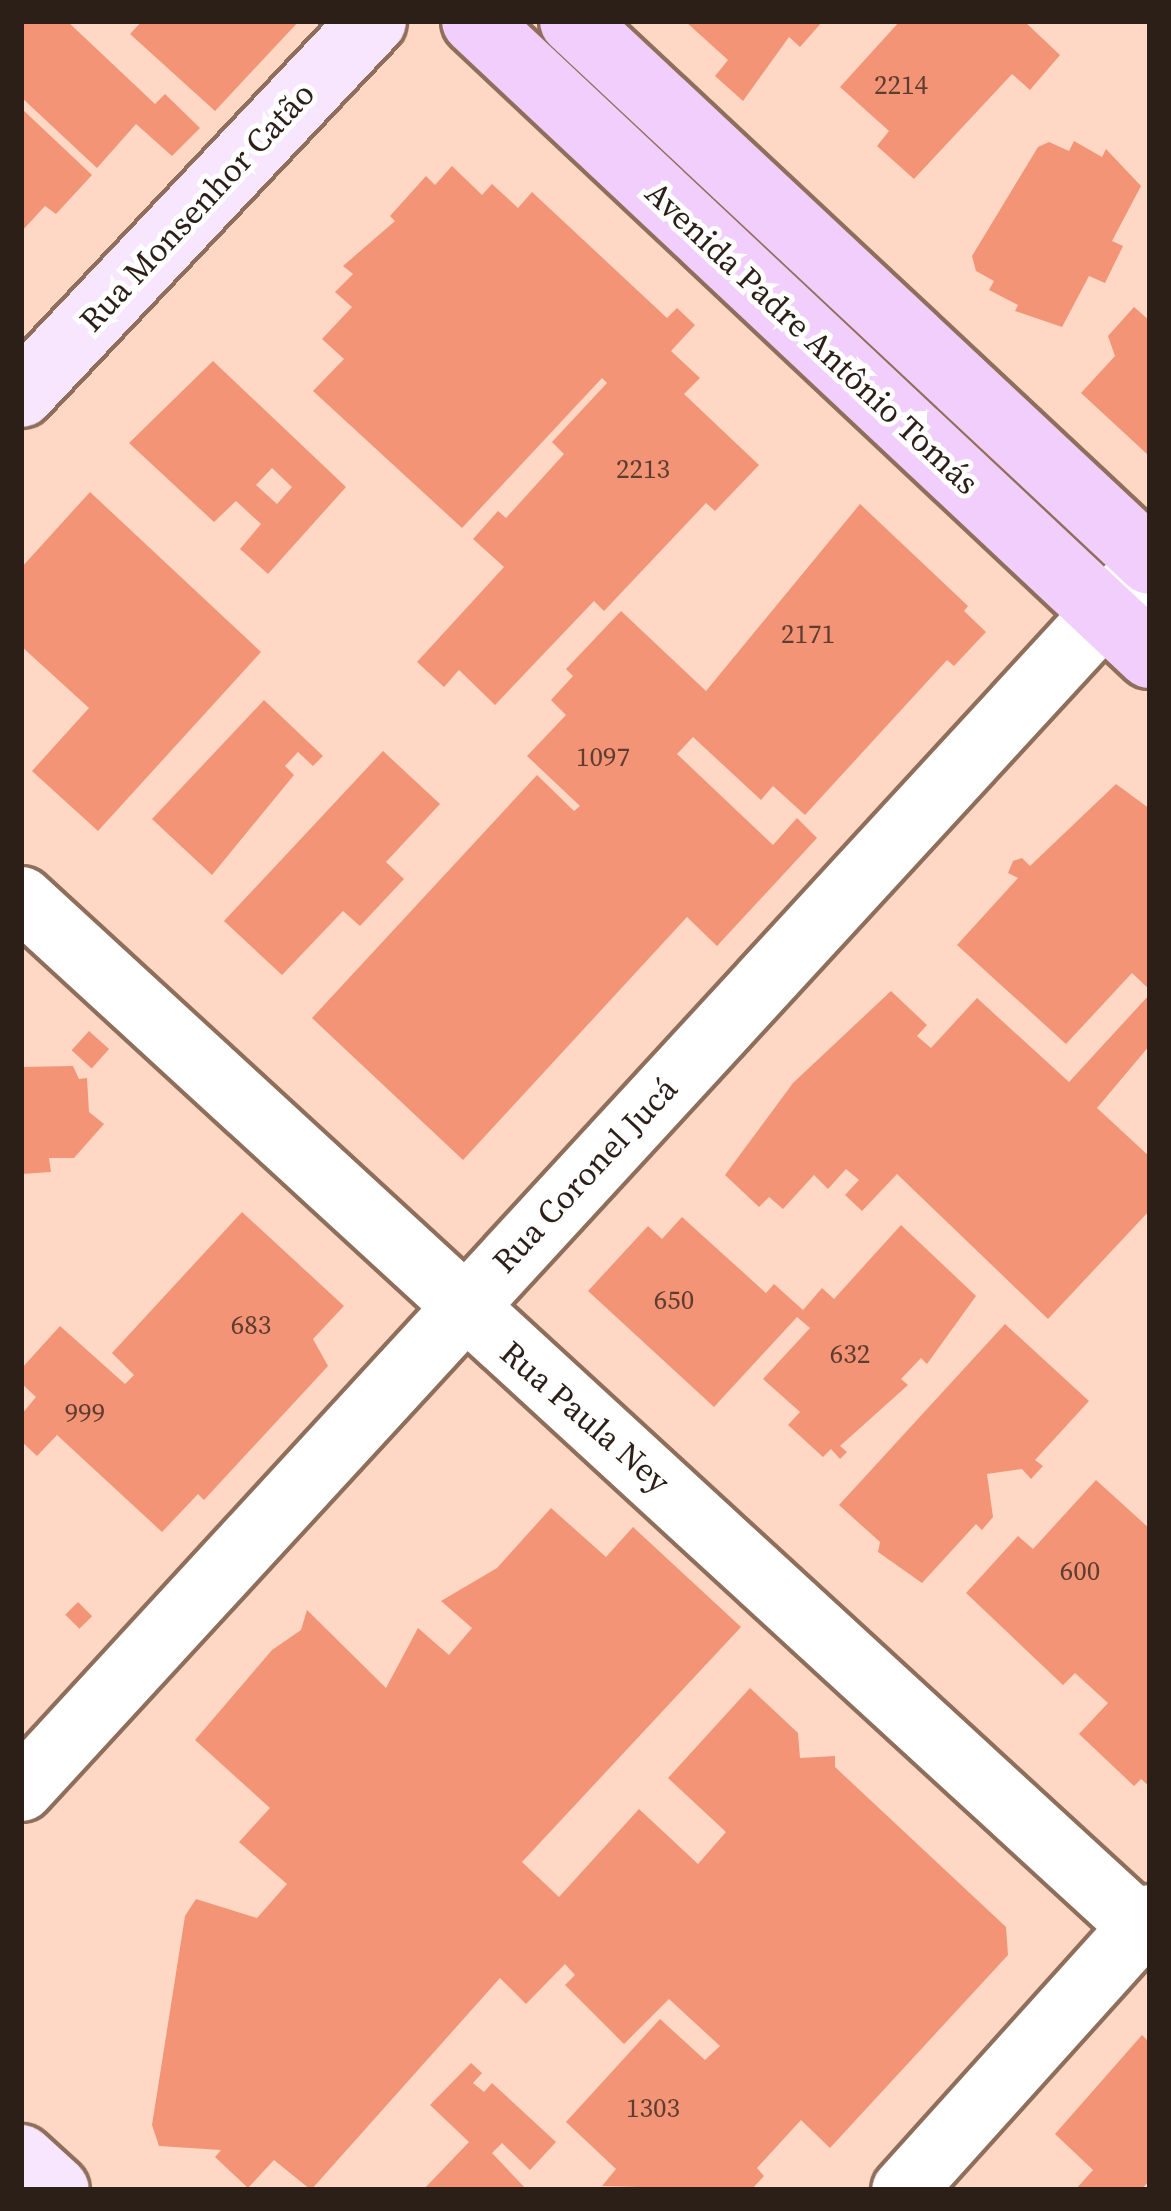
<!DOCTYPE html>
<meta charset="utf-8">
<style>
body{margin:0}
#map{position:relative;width:1171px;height:2211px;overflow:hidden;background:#fed8c5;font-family:"Source Serif 4",serif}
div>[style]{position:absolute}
.building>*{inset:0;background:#f39476;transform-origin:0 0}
.roads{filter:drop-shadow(3px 0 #8f6e5c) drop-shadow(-3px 0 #8f6e5c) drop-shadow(0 3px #8f6e5c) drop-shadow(0 -3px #8f6e5c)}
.street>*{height:63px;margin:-31.5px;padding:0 31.5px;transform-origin:31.5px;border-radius:31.5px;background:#fff}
.secondary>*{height:66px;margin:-33px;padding:0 33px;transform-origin:33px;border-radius:33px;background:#f8e6fe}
.primary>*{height:66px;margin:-33px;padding:0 33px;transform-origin:33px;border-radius:33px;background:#f2cefd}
span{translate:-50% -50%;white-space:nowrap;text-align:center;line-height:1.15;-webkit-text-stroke:10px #fff;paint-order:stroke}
.number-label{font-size:27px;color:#5e3c30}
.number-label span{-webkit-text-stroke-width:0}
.street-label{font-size:33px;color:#2c1f18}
.frame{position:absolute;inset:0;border:24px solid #2c1f18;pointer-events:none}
</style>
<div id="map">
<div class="building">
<div style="clip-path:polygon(21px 21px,67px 21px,155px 104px,165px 94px,200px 128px,172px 156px,136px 124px,97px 168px,21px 97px)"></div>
<div style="clip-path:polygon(142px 21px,299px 21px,215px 111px,130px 34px)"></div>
<div style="clip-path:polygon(685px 21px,823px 21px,800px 47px,789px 37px,743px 101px,715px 76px,728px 60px)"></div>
<div style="clip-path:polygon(900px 21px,1024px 21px,1060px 55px,1030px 90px,1012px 74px,914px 179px,877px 146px,889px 131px,840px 87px)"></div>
<div style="clip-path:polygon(21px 108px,92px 175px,56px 214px,45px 206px,21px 232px)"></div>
<div style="clip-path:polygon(1074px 141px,1102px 157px,1106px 149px,1141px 186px,1112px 241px,1123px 246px,1105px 283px,1089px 276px,1062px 327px,1015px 311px,1018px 305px,989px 290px,994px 281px,976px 271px,972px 256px,1038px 147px,1049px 142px,1069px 151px)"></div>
<div style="clip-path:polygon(452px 166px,482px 195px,492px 184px,518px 208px,532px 192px,667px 318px,677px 308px,695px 325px,671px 351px,700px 378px,684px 394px,759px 465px,715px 511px,706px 503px,604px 611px,594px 601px,495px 705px,459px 670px,444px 687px,417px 662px,504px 567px,473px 539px,498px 511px,506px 518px,564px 454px,552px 442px,607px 383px,602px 378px,462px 528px,313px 391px,344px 359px,322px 339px,352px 307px,335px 292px,353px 274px,343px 266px,395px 221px,390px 216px,426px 176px,435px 185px)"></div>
<div style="clip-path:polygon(1134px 307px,1150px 321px,1147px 454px,1081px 393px,1115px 356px,1108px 336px)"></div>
<div style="clip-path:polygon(evenodd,213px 361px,346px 487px,268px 574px,240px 549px,261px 524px,236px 501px,214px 522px,129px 443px,213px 361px,272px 468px,292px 487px,277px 504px,256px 485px,272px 468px)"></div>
<div style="clip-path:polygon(90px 492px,261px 652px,98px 831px,32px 771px,89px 708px,21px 646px,21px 568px)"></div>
<div style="clip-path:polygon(860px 504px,968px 606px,964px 611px,986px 632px,954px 666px,947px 660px,805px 815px,773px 786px,761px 800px,693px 737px,677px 754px,773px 845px,797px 818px,817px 838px,717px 946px,687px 917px,463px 1160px,312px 1018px,537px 775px,574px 811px,580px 806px,527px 756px,566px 715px,551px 700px,573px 676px,566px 669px,621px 611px,706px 691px)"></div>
<div style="clip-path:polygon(264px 700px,323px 756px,313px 766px,298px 752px,285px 766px,294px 775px,212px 875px,152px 819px)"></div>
<div style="clip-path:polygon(383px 751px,440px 804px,386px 862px,404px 879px,360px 926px,343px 911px,282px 975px,224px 921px)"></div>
<div style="clip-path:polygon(1116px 784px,1150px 809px,1150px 990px,1132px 973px,1066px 1044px,957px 945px,1018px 878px,1008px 873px,1013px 861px,1022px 858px,1030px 866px)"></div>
<div style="clip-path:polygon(891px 991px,927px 1025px,917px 1036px,931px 1048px,977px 998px,1069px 1082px,1150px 994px,1150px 1045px,1097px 1108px,1150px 1157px,1150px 1210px,1048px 1319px,897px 1174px,862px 1211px,845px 1195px,859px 1180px,846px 1169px,828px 1189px,814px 1175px,783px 1209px,769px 1197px,759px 1207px,725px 1175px,793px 1083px)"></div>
<div style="left:89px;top:1031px;width:27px;height:26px;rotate:42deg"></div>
<div style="clip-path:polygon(73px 1066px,79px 1079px,87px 1078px,89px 1112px,104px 1124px,74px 1158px,49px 1158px,51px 1172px,21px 1174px,21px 1067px)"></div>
<div style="clip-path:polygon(242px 1212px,344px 1306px,313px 1339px,328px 1366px,204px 1500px,198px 1494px,162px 1532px,57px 1435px,37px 1456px,21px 1441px,21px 1415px,36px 1397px,21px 1383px,21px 1369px,60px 1326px,125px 1384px,134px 1375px,112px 1353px)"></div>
<div style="clip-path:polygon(682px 1217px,766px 1293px,774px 1284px,803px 1310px,822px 1288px,834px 1299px,901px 1225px,976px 1296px,927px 1364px,921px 1358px,901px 1379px,908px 1385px,840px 1446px,847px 1452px,840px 1459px,831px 1449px,823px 1457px,788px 1425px,800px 1412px,763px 1379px,810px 1328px,797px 1317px,714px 1407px,588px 1291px,648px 1226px,662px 1239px)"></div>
<div style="clip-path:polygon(1005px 1324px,1089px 1401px,1035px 1460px,1043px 1466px,1031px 1479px,1022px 1469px,987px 1474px,993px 1517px,982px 1530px,976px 1524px,922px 1583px,878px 1552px,880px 1542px,839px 1505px)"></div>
<div style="clip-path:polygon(1096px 1480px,1150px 1529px,1150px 1787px,1141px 1779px,1134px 1786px,1079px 1734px,1108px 1703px,1075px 1673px,1063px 1685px,966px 1593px,1018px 1536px,1033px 1549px)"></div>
<div style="clip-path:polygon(551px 1508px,606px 1557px,633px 1527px,741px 1627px,522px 1862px,559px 1897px,639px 1809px,698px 1864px,726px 1832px,668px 1778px,750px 1688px,798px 1733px,800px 1758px,835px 1756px,835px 1767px,1006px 1927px,1008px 1955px,830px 2148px,801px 2120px,757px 2168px,764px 2176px,751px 2190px,602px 2186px,616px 2169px,566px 2122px,660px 2019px,705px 2060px,720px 2046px,669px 1999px,624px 2044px,565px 1985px,575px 1975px,565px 1964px,526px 2004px,500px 1978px,311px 2190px,274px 2160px,248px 2188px,215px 2157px,221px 2150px,159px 2146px,152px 2125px,185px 1916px,196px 1899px,257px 1918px,287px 1884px,239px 1842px,270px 1808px,195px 1740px,272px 1650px,301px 1630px,307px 1610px,386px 1688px,418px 1628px,449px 1655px,472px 1628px,441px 1601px,497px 1568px)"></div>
<div style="left:78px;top:1602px;width:20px;height:18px;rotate:45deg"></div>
<div style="clip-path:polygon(1142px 2035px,1150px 2043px,1150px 2180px,1141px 2190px,1075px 2190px,1093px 2170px,1055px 2134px)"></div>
<div style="clip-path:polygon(471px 2063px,482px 2073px,473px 2083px,484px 2092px,492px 2083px,556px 2142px,530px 2170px,502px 2143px,492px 2153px,527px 2190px,423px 2190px,469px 2142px,430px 2105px)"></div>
</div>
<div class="roads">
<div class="street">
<div style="left:21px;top:898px;width:1533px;rotate:42.57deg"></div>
<div style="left:21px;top:1789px;width:1654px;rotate:-47.38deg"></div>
<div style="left:903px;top:2190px;width:369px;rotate:-48deg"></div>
</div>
<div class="secondary">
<div style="left:21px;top:394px;width:513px;rotate:-46.66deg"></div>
<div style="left:21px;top:2158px;width:47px;rotate:42.4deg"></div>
</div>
<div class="primary">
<div style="left:475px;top:21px;width:926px;rotate:43.21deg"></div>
<div style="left:573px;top:21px;width:790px;rotate:43.1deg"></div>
</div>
</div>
<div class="number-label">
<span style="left:901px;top:85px">2214</span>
<span style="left:643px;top:469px">2213</span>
<span style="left:808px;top:634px">2171</span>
<span style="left:603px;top:757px">1097</span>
<span style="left:674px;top:1300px">650</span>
<span style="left:251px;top:1325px">683</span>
<span style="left:850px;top:1354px">632</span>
<span style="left:85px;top:1413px">999</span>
<span style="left:1080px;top:1571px">600</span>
<span style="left:653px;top:2108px">1303</span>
</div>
<div class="street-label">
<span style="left:197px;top:207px;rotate:-47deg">Rua Monsenhor Catão</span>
<span style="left:812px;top:338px;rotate:43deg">Avenida Padre Antônio Tomás</span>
<span style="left:585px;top:1175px;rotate:-47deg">Rua Coronel Jucá</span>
<span style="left:585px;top:1417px;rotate:41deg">Rua Paula Ney</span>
</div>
<div class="frame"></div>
</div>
